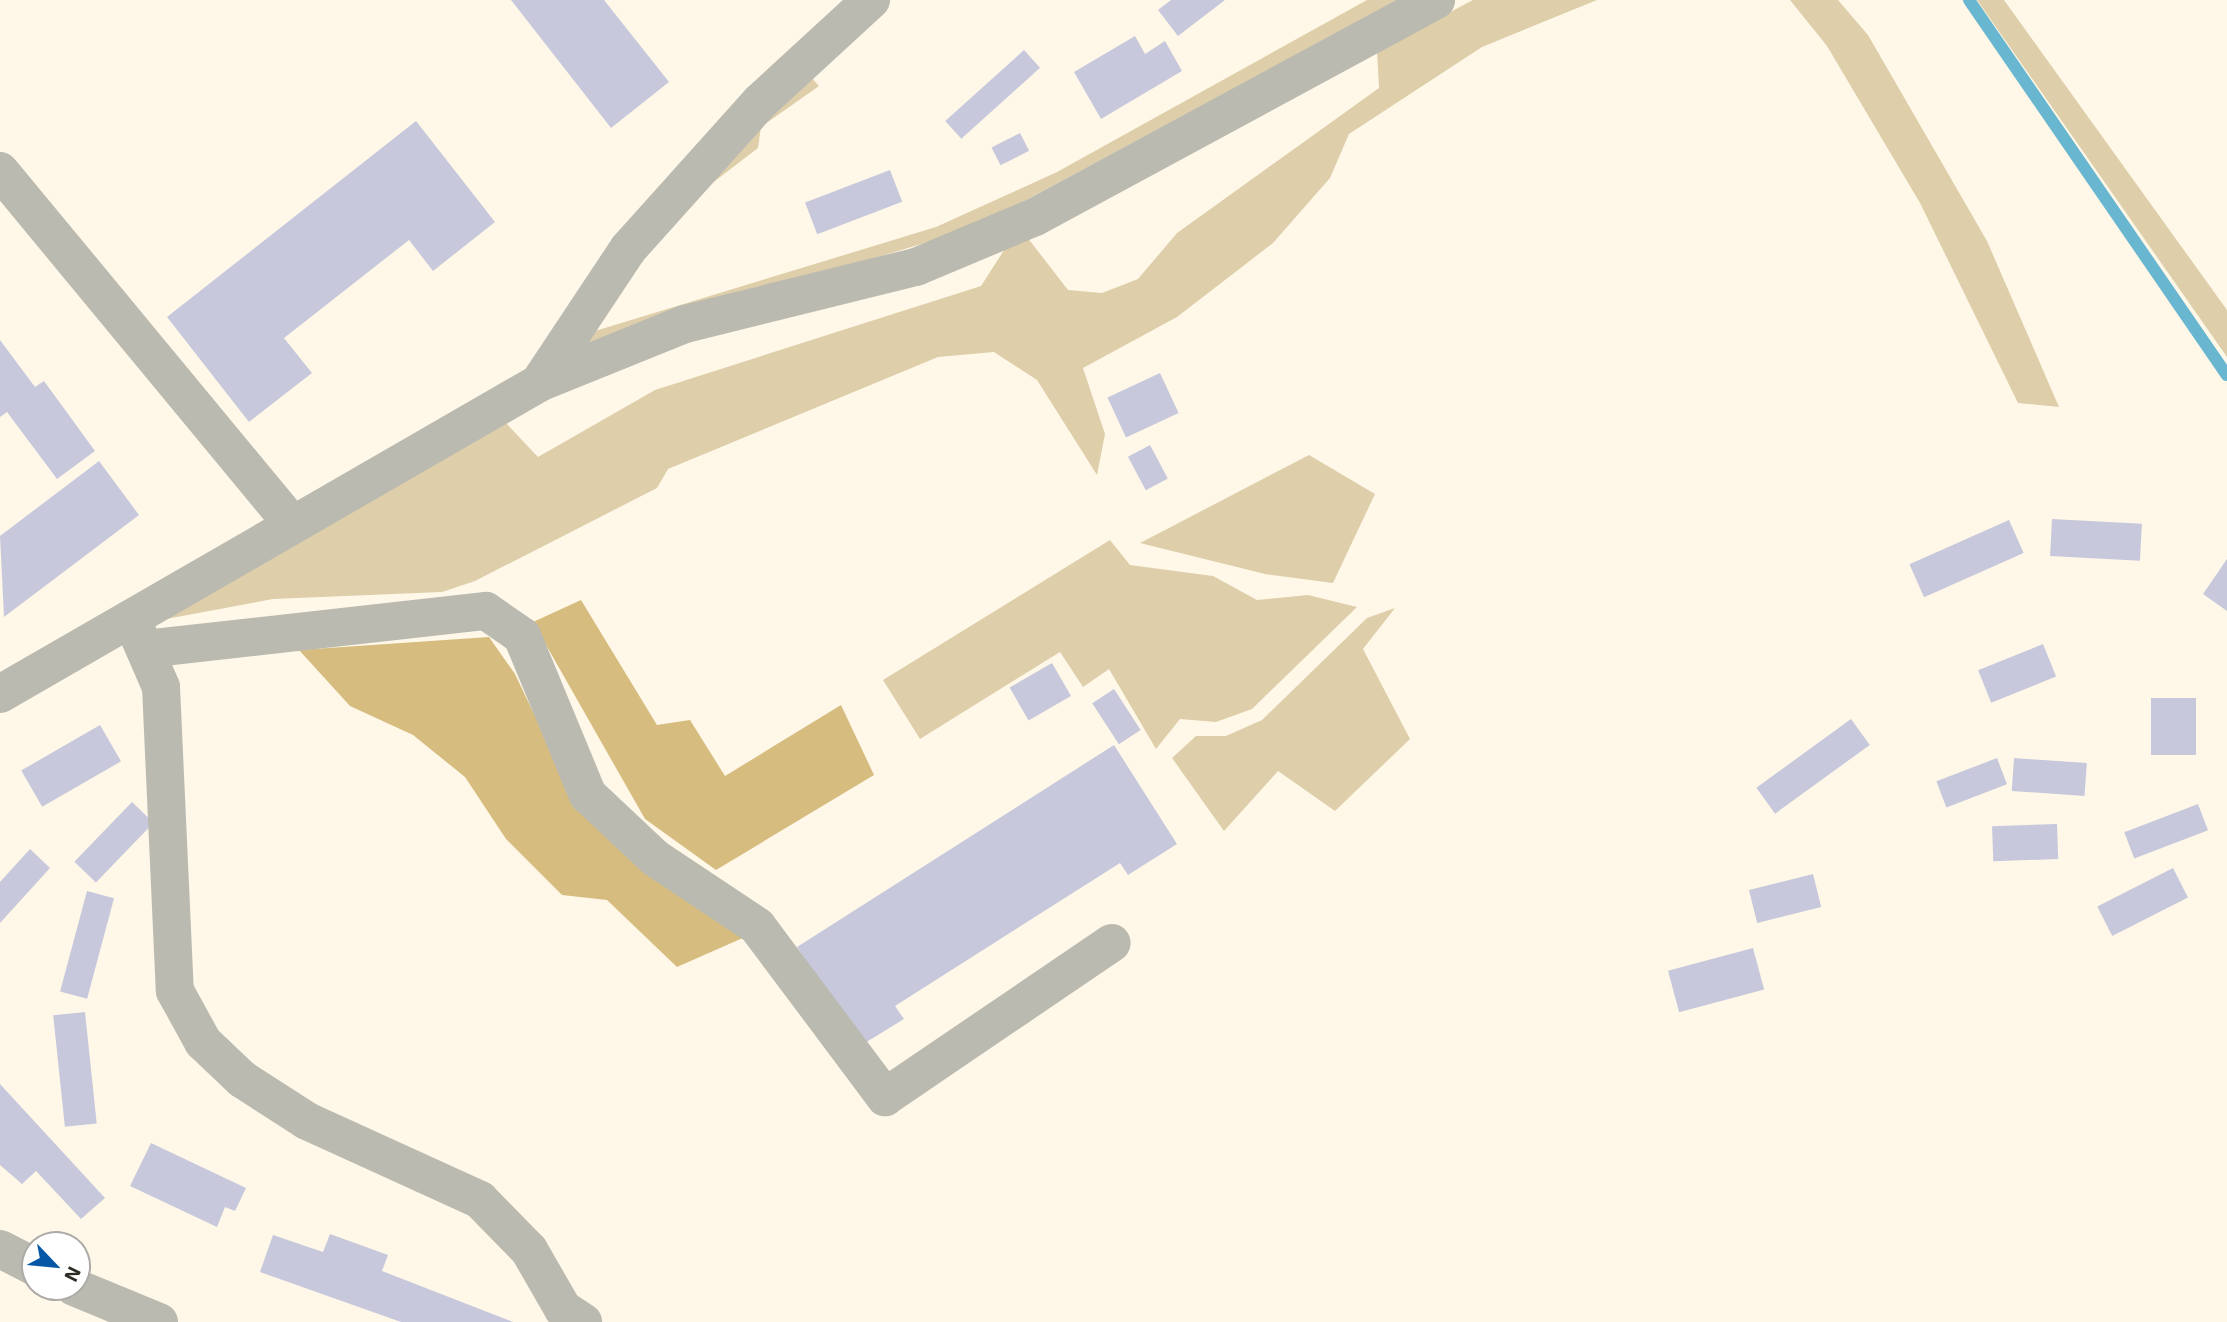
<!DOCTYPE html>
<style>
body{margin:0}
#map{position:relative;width:2227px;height:1322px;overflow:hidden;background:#fff8e9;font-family:"Exo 2",sans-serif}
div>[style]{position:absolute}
.green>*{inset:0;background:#decfaa}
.forest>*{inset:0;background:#d6bd7f}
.stream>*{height:12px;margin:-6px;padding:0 6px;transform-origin:6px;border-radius:6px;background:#69b6d0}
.building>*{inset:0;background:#c7c8db;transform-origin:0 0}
.minor>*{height:38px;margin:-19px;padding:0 19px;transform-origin:19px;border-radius:19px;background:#babab1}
span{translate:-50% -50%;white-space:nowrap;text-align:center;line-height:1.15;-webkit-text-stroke:5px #fff;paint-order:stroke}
.north{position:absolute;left:21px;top:1231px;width:70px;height:70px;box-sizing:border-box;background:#fff;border:2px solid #abaaa7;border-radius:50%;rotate:116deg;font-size:19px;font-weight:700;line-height:28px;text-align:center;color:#2e2b24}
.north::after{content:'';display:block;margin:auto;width:24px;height:32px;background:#0658a6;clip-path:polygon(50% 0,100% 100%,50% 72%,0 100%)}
</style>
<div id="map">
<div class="green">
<div style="clip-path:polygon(1367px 0,1399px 0,972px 229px,585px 344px,582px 333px,611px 286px,695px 185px,740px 135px,811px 77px,819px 86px,761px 127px,758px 148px,702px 191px,624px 279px,595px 331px,936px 227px,1057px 172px)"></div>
<div style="clip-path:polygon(1473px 0,1597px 0,1482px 47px,1349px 134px,1330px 178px,1273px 243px,1177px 317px,1083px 368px,1105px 434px,1097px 475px,1037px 380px,994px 352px,938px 357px,668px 469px,657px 488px,475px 581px,442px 592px,273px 599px,166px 619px,504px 421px,538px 457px,655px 390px,981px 286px,1006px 247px,1027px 237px,1068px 290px,1102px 293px,1138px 279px,1177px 233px,1379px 88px,1377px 51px)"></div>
<div style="clip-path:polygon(1790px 0,1838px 0,1868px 35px,1987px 241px,2059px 407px,2018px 403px,1920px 203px,1827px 46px)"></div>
<div style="clip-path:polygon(1977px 0,2004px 0,2227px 310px,2227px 357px)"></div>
<div style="clip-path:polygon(1309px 455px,1375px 494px,1333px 583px,1265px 574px,1140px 543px)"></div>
<div style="clip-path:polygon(1110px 540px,1130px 565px,1213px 576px,1257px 600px,1308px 595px,1357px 607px,1252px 709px,1216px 722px,1180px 719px,1156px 749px,1109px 669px,1083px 687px,1060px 652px,920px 739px,883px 680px)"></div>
<div style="clip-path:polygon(1395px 608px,1363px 649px,1410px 739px,1335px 811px,1278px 771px,1224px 831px,1172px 758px,1196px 736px,1226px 736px,1262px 720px,1367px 618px)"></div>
</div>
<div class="forest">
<div style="clip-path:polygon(581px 600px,657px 725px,690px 720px,725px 776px,841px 705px,874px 775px,716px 870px,645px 819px,533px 622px)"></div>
<div style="clip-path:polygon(489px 637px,515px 674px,574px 798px,745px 937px,677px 967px,607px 900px,562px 895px,506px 839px,465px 777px,413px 735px,350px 706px,299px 650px)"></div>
</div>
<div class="stream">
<div style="left:1969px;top:0;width:455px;rotate:55.5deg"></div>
</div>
<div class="building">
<div style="clip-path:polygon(511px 0,604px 0,669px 82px,611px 128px)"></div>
<div style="clip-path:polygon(1171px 0,1225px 0,1178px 36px,1158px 10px)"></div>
<div style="clip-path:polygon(1135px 36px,1145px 54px,1165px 41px,1182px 71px,1101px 119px,1074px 72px)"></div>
<div style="left:1024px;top:50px;width:24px;height:106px;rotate:48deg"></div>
<div style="clip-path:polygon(416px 121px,495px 222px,433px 271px,409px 240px,284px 338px,312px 373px,249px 422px,167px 317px)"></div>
<div style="left:1020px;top:133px;width:20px;height:32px;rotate:63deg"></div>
<div style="left:890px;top:170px;width:34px;height:91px;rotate:69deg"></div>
<div style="clip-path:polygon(0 340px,35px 387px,44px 381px,95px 451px,57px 479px,7px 412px,0 417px)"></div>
<div style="left:1160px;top:373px;width:44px;height:58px;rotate:65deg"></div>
<div style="left:1150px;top:445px;width:38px;height:25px;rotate:62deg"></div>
<div style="clip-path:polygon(99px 461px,139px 515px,4px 617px,0 536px)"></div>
<div style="left:2052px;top:519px;width:90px;height:37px;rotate:3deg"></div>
<div style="left:2009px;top:520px;width:36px;height:109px;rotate:66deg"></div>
<div style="clip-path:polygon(2227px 559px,2227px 611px,2203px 594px)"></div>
<div style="left:2043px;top:644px;width:35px;height:70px;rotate:68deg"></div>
<div style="left:1052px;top:663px;width:38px;height:49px;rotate:60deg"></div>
<div style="left:1114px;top:689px;width:49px;height:26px;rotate:57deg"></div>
<div style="left:2151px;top:698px;width:45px;height:57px"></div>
<div style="left:1851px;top:719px;width:32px;height:117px;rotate:54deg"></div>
<div style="left:100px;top:725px;width:42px;height:91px;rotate:60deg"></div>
<div style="clip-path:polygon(1114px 745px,1177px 844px,1128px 875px,1120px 863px,895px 1006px,904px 1019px,860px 1046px,797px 947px)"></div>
<div style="left:1997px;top:758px;width:28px;height:65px;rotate:69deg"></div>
<div style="left:2014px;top:758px;width:73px;height:33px;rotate:4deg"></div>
<div style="left:132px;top:802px;width:30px;height:83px;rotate:44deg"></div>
<div style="left:2198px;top:804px;width:28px;height:79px;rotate:69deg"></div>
<div style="left:2057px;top:824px;width:35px;height:65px;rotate:88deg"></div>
<div style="clip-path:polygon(30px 849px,50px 868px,0 923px,0 882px)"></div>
<div style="left:2173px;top:868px;width:33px;height:85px;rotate:63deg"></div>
<div style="left:1813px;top:874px;width:34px;height:66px;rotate:76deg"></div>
<div style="left:87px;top:891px;width:28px;height:104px;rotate:15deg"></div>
<div style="left:1753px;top:948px;width:43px;height:88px;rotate:75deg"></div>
<div style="left:85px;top:1012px;width:112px;height:32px;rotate:84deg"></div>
<div style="clip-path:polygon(0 1084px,105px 1198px,81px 1219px,36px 1171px,22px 1184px,0 1165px)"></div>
<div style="clip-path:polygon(151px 1143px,246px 1188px,235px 1211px,225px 1207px,217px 1227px,130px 1186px)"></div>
<div style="clip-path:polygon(330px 1234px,388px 1255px,382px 1271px,513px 1322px,401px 1322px,260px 1272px,273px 1235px,323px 1252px)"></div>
</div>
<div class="minor">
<div style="left:0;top:171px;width:458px;rotate:50.4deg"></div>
<div style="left:539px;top:383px;width:161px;rotate:-56.4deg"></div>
<div style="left:628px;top:249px;width:198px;rotate:-48.1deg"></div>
<div style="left:760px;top:102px;width:151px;rotate:-42.6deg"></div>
<div style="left:135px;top:627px;width:65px;rotate:66.6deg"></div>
<div style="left:161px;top:687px;width:304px;rotate:87.4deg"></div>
<div style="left:175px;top:991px;width:58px;rotate:61.2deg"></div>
<div style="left:203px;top:1042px;width:54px;rotate:43.5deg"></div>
<div style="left:242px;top:1079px;width:77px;rotate:32.9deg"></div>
<div style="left:307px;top:1121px;width:190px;rotate:24.5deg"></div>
<div style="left:480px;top:1200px;width:70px;rotate:45.6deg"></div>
<div style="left:529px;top:1250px;width:68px;rotate:60deg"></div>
<div style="left:563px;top:1309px;width:24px;rotate:33deg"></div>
<div style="left:145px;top:649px;width:343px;rotate:-6.4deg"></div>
<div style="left:486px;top:611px;width:44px;rotate:34.8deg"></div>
<div style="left:522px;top:636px;width:172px;rotate:67.5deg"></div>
<div style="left:588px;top:795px;width:92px;rotate:43.2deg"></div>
<div style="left:655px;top:858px;width:123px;rotate:33.7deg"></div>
<div style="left:757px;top:926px;width:214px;rotate:53.2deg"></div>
<div style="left:885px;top:1097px;width:274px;rotate:-34.2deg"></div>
<div style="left:0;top:694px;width:622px;rotate:-29.98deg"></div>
<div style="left:539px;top:383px;width:157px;rotate:-22deg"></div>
<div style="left:685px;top:324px;width:238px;rotate:-13.9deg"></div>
<div style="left:916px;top:267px;width:129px;rotate:-22.8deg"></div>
<div style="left:1035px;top:217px;width:456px;rotate:-28.4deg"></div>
<div style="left:0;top:1249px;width:39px;rotate:27deg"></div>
<div style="left:74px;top:1287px;width:92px;rotate:22.4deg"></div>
</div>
<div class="north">N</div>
</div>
